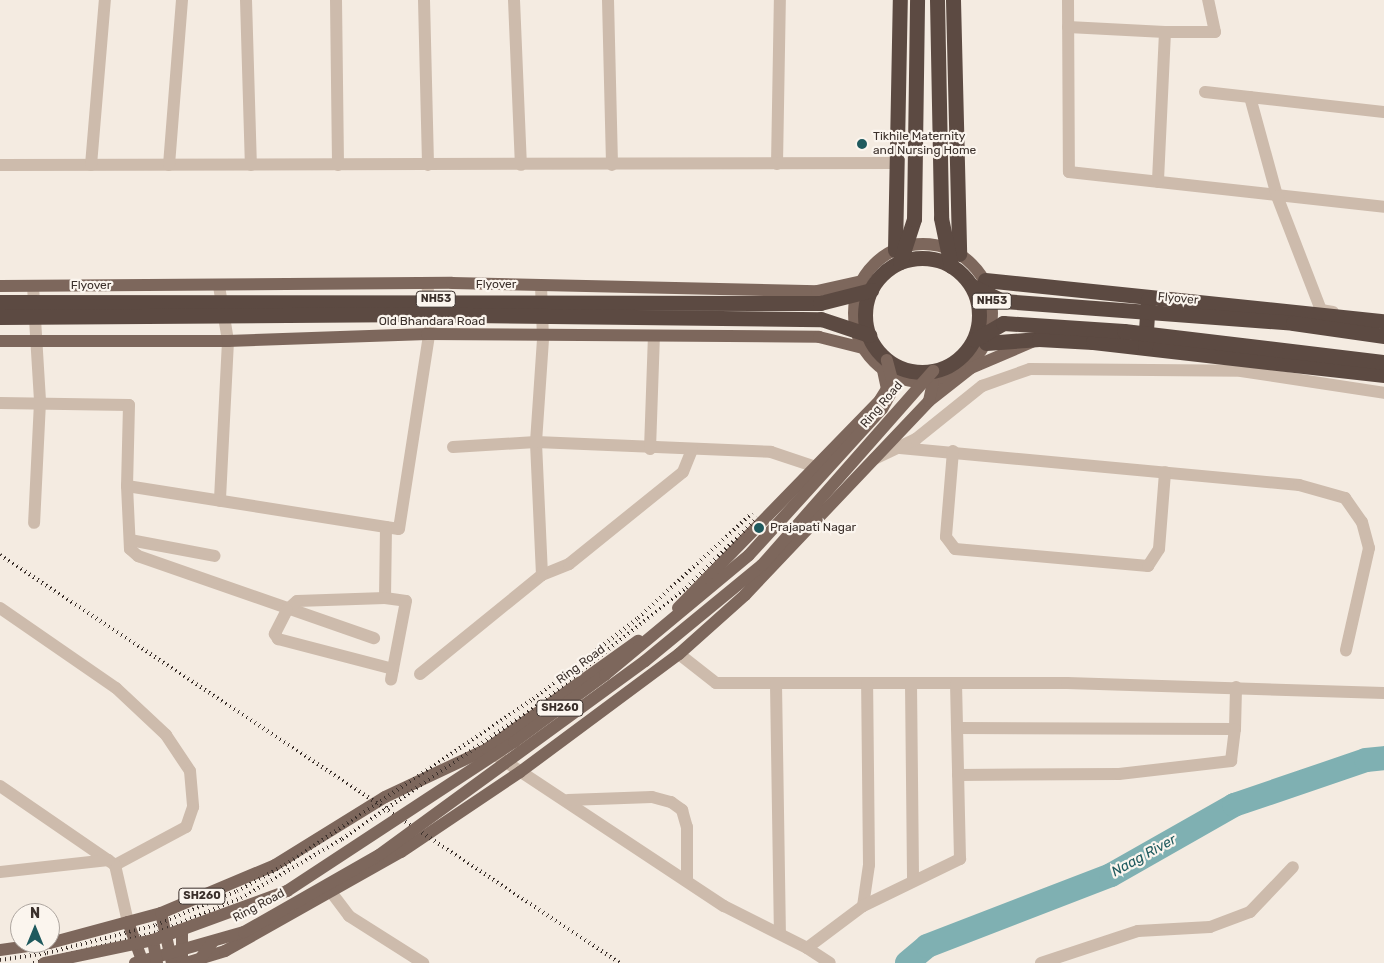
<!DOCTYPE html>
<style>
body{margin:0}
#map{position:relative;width:1384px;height:963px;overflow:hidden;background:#f4ebe1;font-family:Rubik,sans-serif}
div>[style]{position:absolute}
.river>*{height:24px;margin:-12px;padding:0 12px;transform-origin:12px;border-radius:12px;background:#7fb0b2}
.minor>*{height:12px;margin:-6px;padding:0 6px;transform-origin:6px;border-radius:6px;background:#cdbbac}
.major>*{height:12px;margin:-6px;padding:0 6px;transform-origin:6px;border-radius:6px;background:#7d675c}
.major>.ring{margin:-6px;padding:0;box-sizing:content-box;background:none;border:12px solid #7d675c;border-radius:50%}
.highway>*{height:15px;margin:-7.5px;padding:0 7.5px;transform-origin:7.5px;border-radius:7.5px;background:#5c4a42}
.highway>.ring{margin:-7.5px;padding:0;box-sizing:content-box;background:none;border:15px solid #5c4a42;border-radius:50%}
.rail>*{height:4px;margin-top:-2px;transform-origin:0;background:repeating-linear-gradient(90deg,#3b302b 0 1px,transparent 0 5px)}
.major-bridge>*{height:12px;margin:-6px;padding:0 6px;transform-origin:6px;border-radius:6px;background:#7d675c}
.highway-bridge>*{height:15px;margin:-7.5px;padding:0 7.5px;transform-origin:7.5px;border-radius:7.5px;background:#5c4a42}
.dots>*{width:14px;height:14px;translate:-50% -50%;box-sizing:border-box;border:2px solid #fbf5ee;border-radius:50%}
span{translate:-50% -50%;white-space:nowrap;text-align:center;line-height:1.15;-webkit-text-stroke:4.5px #fbf5ee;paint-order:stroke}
.shield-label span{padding:1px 4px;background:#fbf5ee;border:1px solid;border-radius:4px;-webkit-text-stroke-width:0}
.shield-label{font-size:11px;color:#3b302b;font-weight:700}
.poi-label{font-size:12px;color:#3b302b}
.left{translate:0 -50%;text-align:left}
.street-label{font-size:12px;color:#3b302b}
.water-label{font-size:14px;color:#1f5a5e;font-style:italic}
.north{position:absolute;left:10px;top:903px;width:50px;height:50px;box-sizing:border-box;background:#fbf5ee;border:1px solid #aea6a0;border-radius:50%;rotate:0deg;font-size:14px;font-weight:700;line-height:20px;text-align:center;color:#3b302b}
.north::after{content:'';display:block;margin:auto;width:18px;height:22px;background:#1f5a5e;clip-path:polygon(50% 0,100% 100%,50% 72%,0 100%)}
</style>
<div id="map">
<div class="river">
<div style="left:907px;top:963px;width:26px;rotate:-40deg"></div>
<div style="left:927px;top:946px;width:197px;rotate:-21.1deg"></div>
<div style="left:1111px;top:875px;width:142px;rotate:-29.6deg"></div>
<div style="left:1234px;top:805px;width:139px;rotate:-18.8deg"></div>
<div style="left:1366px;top:760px;width:18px;rotate:-6deg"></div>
</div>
<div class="minor">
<div style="left:246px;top:0;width:165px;rotate:88.3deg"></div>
<div style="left:336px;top:0;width:165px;rotate:89.3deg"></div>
<div style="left:424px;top:0;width:165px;rotate:88.6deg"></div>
<div style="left:514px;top:0;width:165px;rotate:87.6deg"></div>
<div style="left:608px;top:0;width:165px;rotate:88.6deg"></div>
<div style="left:1068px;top:0;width:172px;rotate:89.7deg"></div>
<div style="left:1069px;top:172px;width:317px;rotate:6.3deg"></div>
<div style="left:1068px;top:27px;width:97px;rotate:3deg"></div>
<div style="left:1165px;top:32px;width:150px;rotate:92.7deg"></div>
<div style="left:1165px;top:32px;width:50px"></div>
<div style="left:1215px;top:32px;width:33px;rotate:-102deg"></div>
<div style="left:1205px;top:92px;width:180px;rotate:6.4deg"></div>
<div style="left:1250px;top:97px;width:103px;rotate:74.7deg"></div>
<div style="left:1277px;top:196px;width:122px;rotate:68.9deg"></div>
<div style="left:1321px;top:310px;width:12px;rotate:9deg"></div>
<div style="left:777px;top:164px;width:164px;rotate:-89deg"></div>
<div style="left:0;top:165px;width:897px;rotate:-0.13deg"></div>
<div style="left:91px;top:165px;width:166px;rotate:-85.2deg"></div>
<div style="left:169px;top:165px;width:166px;rotate:-85.5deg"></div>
<div style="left:33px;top:286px;width:116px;rotate:86.5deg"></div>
<div style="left:40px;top:402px;width:121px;rotate:92.8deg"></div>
<div style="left:219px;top:286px;width:56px;rotate:80.7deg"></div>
<div style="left:228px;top:341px;width:160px;rotate:92.9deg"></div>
<div style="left:0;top:403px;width:129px;rotate:0.9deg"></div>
<div style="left:129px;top:405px;width:81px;rotate:91.4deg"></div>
<div style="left:127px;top:486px;width:275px;rotate:9deg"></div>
<div style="left:399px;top:529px;width:216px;rotate:-81.2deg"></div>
<div style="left:432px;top:316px;width:32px;rotate:-99deg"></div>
<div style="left:453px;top:447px;width:83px;rotate:-3.4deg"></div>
<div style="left:536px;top:442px;width:235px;rotate:2.4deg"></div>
<div style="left:771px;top:452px;width:47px;rotate:18.4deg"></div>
<div style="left:900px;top:448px;width:401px;rotate:5.3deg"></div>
<div style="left:1299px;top:485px;width:48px;rotate:15.8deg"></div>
<div style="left:1345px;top:498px;width:29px;rotate:55deg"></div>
<div style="left:1362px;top:522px;width:27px;rotate:75deg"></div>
<div style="left:1369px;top:548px;width:105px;rotate:102.7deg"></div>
<div style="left:650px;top:449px;width:113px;rotate:-88deg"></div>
<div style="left:953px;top:451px;width:86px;rotate:94.7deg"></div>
<div style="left:946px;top:537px;width:15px;rotate:53deg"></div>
<div style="left:955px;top:549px;width:194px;rotate:5deg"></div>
<div style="left:1148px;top:566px;width:20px;rotate:-57deg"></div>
<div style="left:1159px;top:549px;width:77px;rotate:-85.5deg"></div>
<div style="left:874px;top:459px;width:47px;rotate:-25.5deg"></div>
<div style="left:916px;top:439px;width:85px;rotate:-38.8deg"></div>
<div style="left:982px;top:386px;width:51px;rotate:-19.5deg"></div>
<div style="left:1030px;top:369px;width:211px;rotate:0.5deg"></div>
<div style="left:1241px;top:371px;width:145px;rotate:8.7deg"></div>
<div style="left:127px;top:486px;width:63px;rotate:87.3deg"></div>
<div style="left:130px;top:549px;width:11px;rotate:41deg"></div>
<div style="left:138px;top:556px;width:250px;rotate:19.2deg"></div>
<div style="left:386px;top:527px;width:71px;rotate:90.8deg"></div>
<div style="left:385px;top:598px;width:21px;rotate:8deg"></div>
<div style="left:406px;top:601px;width:80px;rotate:100.8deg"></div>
<div style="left:130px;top:540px;width:86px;rotate:10.7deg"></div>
<div style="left:542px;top:575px;width:29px;rotate:-22deg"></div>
<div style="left:569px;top:564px;width:146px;rotate:-38.9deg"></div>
<div style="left:683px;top:472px;width:24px;rotate:-68deg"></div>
<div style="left:385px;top:598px;width:88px;rotate:178deg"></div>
<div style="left:297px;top:601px;width:13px;rotate:138deg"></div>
<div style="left:287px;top:610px;width:27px;rotate:117deg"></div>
<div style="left:275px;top:634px;width:6px;rotate:59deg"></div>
<div style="left:278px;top:639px;width:119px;rotate:14.6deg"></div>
<div style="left:0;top:608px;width:141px;rotate:34.6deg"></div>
<div style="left:116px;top:688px;width:69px;rotate:43.2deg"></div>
<div style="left:166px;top:735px;width:43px;rotate:56.3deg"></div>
<div style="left:190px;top:771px;width:36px;rotate:85deg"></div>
<div style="left:193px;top:807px;width:21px;rotate:109deg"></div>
<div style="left:186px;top:827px;width:81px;rotate:151.8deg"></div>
<div style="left:679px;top:654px;width:47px;rotate:38.1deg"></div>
<div style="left:716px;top:683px;width:351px"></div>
<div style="left:1067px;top:683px;width:317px;rotate:1.8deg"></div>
<div style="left:420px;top:674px;width:157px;rotate:-39.1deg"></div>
<div style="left:542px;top:575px;width:133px;rotate:-92.6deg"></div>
<div style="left:536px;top:442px;width:104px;rotate:-86.1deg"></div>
<div style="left:543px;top:338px;width:52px;rotate:-92.2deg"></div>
<div style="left:776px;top:684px;width:247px;rotate:89.1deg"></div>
<div style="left:911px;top:684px;width:197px;rotate:89.4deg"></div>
<div style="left:957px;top:728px;width:278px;rotate:0.2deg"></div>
<div style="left:1235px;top:729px;width:42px;rotate:-88.6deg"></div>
<div style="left:497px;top:756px;width:272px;rotate:33.5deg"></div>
<div style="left:724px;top:906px;width:93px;rotate:26.8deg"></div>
<div style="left:807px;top:948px;width:70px;rotate:-36.9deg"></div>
<div style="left:863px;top:906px;width:41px;rotate:-81.7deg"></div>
<div style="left:869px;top:865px;width:181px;rotate:-90.6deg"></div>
<div style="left:958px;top:775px;width:161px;rotate:-0.4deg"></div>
<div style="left:1119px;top:774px;width:113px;rotate:-6.6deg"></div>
<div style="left:1231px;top:761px;width:32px;rotate:-83deg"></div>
<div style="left:0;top:786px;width:140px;rotate:34.5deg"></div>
<div style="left:115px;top:865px;width:58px;rotate:77.2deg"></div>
<div style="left:568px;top:800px;width:84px;rotate:-2deg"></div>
<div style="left:652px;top:797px;width:20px;rotate:15deg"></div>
<div style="left:671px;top:802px;width:14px;rotate:36deg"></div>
<div style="left:682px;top:810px;width:18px;rotate:74deg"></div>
<div style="left:687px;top:827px;width:54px;rotate:90deg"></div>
<div style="left:0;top:872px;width:109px;rotate:-6.3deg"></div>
<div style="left:331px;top:892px;width:30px;rotate:53deg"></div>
<div style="left:349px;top:916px;width:88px;rotate:32.4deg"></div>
<div style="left:863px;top:906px;width:108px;rotate:-25.9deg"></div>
<div style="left:960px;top:859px;width:175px;rotate:-91.3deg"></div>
<div style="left:807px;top:948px;width:27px;rotate:33deg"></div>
<div style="left:1041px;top:963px;width:102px;rotate:-18.3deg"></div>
<div style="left:1138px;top:931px;width:72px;rotate:-3.2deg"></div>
<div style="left:1210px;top:927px;width:43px;rotate:-20.6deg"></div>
<div style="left:1250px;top:912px;width:62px;rotate:-46.3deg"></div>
</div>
<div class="major">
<div class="ring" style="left:854px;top:244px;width:126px;height:126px"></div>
<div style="left:0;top:286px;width:452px;rotate:-0.4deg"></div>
<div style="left:452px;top:283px;width:365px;rotate:1.3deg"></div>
<div style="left:817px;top:291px;width:46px;rotate:-12.5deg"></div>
<div style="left:0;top:341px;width:228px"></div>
<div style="left:228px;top:341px;width:199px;rotate:-2deg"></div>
<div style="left:427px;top:334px;width:392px;rotate:0.4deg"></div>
<div style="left:819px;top:337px;width:45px;rotate:14deg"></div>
<div style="left:929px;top:401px;width:53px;rotate:-38.2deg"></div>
<div style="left:971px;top:368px;width:66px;rotate:-23.1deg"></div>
<div style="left:678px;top:608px;width:290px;rotate:-45.8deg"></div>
<div style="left:880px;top:400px;width:13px;rotate:-58deg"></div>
<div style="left:887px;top:389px;width:19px;rotate:-102deg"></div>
<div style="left:161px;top:913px;width:51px;rotate:77.6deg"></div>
<div style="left:128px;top:922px;width:44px;rotate:69.9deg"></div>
<div style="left:50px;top:943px;width:115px;rotate:-15.1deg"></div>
<div style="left:161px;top:913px;width:124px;rotate:-22.8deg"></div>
<div style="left:275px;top:865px;width:129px;rotate:-31.7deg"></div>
<div style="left:385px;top:797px;width:113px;rotate:-25.2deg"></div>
<div style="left:487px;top:749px;width:186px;rotate:-35.6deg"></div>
<div style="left:0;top:950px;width:49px;rotate:-8.1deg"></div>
<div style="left:182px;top:960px;width:30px;rotate:-90deg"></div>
<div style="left:186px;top:963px;width:41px;rotate:-17.1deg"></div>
<div style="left:225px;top:951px;width:202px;rotate:-29.4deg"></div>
<div style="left:401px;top:852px;width:143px;rotate:-33.9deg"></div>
<div style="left:520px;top:772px;width:198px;rotate:-36.6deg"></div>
<div style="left:679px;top:654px;width:89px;rotate:-41.8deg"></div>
<div style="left:745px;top:595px;width:267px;rotate:-46.5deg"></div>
<div style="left:929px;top:401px;width:19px;rotate:-78deg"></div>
</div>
<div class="highway">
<div style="left:953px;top:0;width:254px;rotate:88.6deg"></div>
<div style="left:895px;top:250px;width:250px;rotate:-88.9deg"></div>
<div class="ring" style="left:865px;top:258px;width:99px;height:99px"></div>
<div style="left:985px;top:280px;width:401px;rotate:5.9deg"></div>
<div style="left:986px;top:343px;width:53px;rotate:-4.3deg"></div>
<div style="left:1039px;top:339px;width:54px;rotate:3.2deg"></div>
<div style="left:1093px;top:342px;width:293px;rotate:6.5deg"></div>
<div style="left:1145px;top:346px;width:47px;rotate:-86.3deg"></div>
</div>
<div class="rail">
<div style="left:0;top:555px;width:742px;rotate:33.35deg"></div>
<div style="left:0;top:960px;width:48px;rotate:-8.5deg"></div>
<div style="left:47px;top:953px;width:113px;rotate:-14.4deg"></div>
<div style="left:156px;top:925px;width:88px;rotate:-22.8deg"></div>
<div style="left:237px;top:891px;width:55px;rotate:-28.4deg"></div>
<div style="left:285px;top:865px;width:298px;rotate:-33.8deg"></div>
<div style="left:533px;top:699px;width:133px;rotate:-37.6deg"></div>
<div style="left:638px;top:618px;width:155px;rotate:-42.6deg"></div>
<div style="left:33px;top:963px;width:129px;rotate:-13.9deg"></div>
<div style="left:158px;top:932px;width:90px;rotate:-22.3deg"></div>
<div style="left:241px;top:898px;width:117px;rotate:-30.3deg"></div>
<div style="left:342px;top:839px;width:237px;rotate:-34.4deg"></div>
<div style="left:538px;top:705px;width:189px;rotate:-38.3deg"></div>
<div style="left:686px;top:588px;width:100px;rotate:-44.6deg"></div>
</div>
<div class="major-bridge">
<div style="left:44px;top:963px;width:111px;rotate:-11.9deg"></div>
<div style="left:135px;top:963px;width:113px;rotate:-15.9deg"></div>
<div style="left:244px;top:932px;width:155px;rotate:-29.7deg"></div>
<div style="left:379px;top:855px;width:329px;rotate:-36.1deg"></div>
<div style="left:645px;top:661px;width:151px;rotate:-39.4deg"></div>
<div style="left:762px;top:565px;width:259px;rotate:-48.6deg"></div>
<div style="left:157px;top:963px;width:23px;rotate:-100deg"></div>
<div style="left:153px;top:940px;width:143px;rotate:-20.1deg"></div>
<div style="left:287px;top:891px;width:272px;rotate:-33.3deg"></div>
<div style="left:514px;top:742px;width:113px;rotate:-36.4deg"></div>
<div style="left:605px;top:675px;width:187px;rotate:-39.8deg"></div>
<div style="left:749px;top:555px;width:197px;rotate:-47.7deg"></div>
<div style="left:882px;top:409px;width:25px;rotate:-61deg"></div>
<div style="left:894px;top:387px;width:28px;rotate:-105deg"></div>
<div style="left:197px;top:963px;width:26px;rotate:-53deg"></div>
</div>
<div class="highway-bridge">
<div style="left:937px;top:0;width:218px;rotate:88.9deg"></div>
<div style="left:941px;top:218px;width:49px;rotate:78.2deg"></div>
<div style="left:900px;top:262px;width:45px;rotate:-72deg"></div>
<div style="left:914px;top:219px;width:219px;rotate:-89.2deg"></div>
<div style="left:972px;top:286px;width:34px;rotate:26deg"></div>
<div style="left:1003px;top:301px;width:291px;rotate:4.3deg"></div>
<div style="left:1293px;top:323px;width:92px;rotate:8.1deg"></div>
<div style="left:0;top:302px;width:820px;rotate:0.07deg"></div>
<div style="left:820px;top:303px;width:53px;rotate:-14.3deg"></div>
<div style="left:0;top:317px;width:390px;rotate:-0.4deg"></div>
<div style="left:390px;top:314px;width:431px;rotate:0.7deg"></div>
<div style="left:821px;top:319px;width:51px;rotate:18.4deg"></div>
<div style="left:974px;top:340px;width:34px;rotate:-30deg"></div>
<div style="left:1003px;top:323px;width:121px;rotate:3.8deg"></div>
<div style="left:1124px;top:331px;width:262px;rotate:6.8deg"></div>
</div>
<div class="dots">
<div style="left:862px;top:144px;background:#1f5a5e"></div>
<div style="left:759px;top:528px;background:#1f5a5e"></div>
</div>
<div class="shield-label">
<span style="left:436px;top:299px">NH53</span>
<span style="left:992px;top:301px">NH53</span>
<span style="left:560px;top:708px">SH260</span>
<span style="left:202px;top:896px">SH260</span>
</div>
<div class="poi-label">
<span class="left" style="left:873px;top:144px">Tikhile Maternity<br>and Nursing Home</span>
<span class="left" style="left:770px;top:528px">Prajapati Nagar</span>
</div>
<div class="street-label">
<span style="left:496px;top:285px">Flyover</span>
<span style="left:91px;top:286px">Flyover</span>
<span style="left:1178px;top:299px;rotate:5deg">Flyover</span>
<span style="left:432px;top:322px">Old Bhandara Road</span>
<span style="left:882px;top:405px;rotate:-49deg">Ring Road</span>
<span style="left:581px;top:665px;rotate:-36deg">Ring Road</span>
<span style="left:259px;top:906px;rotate:-28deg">Ring Road</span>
</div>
<div class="water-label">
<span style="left:1144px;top:856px;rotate:-29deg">Naag River</span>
</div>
<div class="north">N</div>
</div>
